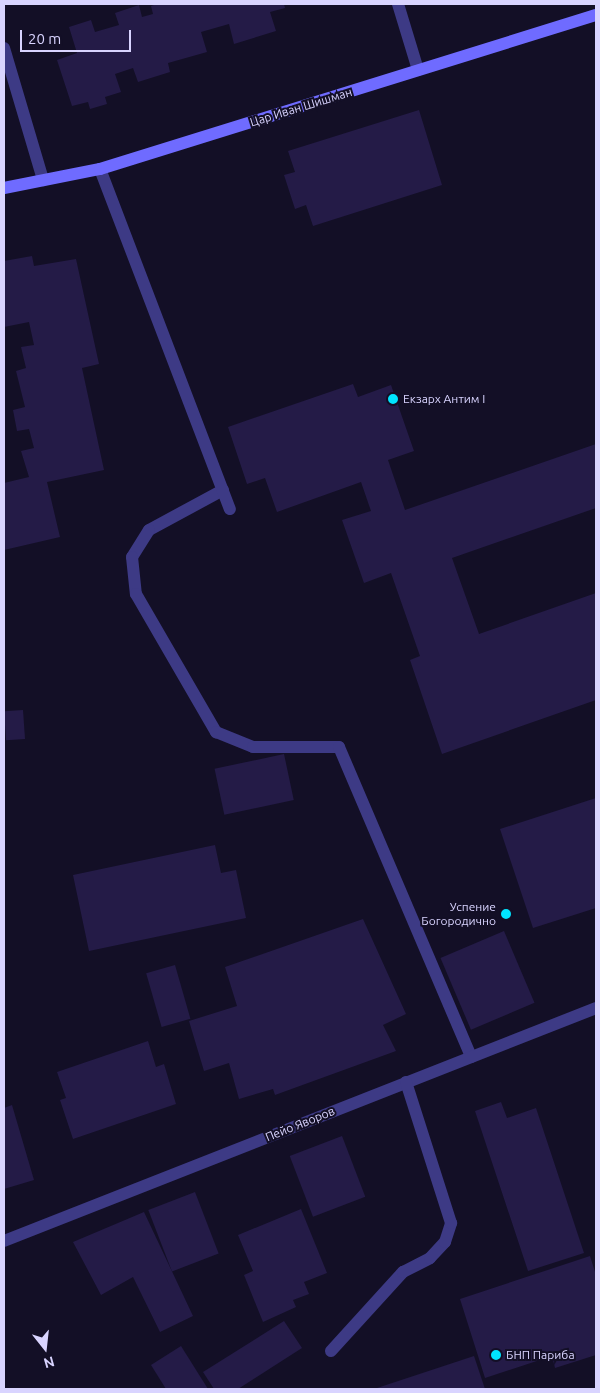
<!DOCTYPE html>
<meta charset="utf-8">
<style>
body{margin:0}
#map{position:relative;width:600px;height:1393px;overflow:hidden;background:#130f26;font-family:Ubuntu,sans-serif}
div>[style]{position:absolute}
.building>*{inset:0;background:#241b47;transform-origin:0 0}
.lane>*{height:12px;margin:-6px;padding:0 6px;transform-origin:6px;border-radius:6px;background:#3d3a85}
.street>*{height:12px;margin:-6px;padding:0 6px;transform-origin:6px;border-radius:6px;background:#3d3a85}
.secondary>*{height:12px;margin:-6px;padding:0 6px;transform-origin:6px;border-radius:6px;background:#6f6bff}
.dots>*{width:14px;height:14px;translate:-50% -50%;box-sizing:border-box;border:2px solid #130f26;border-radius:50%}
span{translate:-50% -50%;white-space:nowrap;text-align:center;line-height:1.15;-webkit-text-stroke:4px #130f26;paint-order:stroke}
.street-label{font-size:12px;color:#d9d4ff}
.poi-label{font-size:12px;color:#d9d4ff}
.left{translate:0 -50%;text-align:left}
.right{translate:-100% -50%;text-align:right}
.frame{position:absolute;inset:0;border:5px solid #d9d4ff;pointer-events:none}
.north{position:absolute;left:20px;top:1323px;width:50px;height:50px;-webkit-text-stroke:4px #130f26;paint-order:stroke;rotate:164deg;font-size:14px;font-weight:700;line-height:20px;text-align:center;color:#d9d4ff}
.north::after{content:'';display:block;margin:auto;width:18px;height:22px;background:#d9d4ff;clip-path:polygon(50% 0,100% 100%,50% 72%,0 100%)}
.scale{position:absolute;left:20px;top:30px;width:111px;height:22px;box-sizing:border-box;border:2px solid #d9d4ff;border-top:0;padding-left:6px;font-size:15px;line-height:18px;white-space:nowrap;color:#d9d4ff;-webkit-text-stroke:4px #130f26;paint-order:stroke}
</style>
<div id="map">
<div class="building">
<div style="clip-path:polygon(157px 4px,284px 4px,285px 8px,270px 12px,276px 31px,234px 44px,229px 24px,201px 32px,207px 52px,168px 63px,170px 72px,138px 82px,133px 68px,115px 74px,121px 92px,105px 97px,107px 104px,90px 109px,88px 102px,72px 106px,57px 60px,77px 53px,69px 27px,91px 20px,95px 32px,119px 25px,115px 13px,139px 5px,142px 17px,153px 14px,151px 6px)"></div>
<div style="clip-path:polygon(419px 110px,442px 185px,313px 226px,306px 205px,295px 209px,284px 175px,295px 172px,288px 151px)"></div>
<div style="clip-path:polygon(32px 256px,34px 266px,76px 259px,99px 364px,82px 368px,104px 470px,47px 482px,60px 537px,4px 550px,4px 483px,29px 477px,21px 451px,34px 448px,29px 429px,17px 431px,13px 410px,25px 407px,16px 371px,26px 368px,21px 347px,34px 345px,29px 322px,4px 327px,4px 261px)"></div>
<div style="clip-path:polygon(353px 384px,358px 397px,391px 385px,414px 451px,388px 460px,405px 510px,596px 444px,596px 508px,452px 558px,479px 634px,596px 593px,596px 700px,442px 754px,410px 660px,420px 656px,391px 573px,364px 583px,342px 520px,371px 511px,361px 482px,277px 512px,265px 478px,247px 484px,228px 427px)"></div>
<div style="left:23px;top:710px;width:29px;height:19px;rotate:86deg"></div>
<div style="left:284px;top:754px;width:47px;height:71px;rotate:78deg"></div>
<div style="clip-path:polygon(596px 798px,596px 908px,533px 928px,500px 829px)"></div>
<div style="clip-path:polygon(215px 845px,221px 873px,236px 870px,246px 918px,89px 951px,73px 875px)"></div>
<div style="clip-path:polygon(363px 919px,406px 1014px,383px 1025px,396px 1051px,275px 1095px,273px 1089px,239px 1099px,229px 1063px,204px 1071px,189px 1021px,237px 1006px,225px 967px)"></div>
<div style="left:504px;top:931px;width:78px;height:69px;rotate:67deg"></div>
<div style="left:175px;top:965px;width:56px;height:30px;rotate:74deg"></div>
<div style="clip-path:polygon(148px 1041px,156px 1067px,164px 1064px,176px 1104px,73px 1139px,60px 1100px,66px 1098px,57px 1072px)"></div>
<div style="clip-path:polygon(501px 1102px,507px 1118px,536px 1108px,584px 1253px,528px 1271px,475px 1111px)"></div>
<div style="clip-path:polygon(12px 1105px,34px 1180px,4px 1189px,4px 1108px)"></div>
<div style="left:342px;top:1136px;width:65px;height:56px;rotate:69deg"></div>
<div style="left:195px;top:1192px;width:66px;height:50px;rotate:69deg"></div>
<div style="clip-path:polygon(301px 1209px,327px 1273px,304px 1282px,309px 1294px,293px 1300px,296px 1307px,263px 1322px,244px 1275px,253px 1271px,238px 1235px)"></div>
<div style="clip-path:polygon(144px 1212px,193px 1316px,160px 1332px,133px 1277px,101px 1295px,73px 1242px)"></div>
<div style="clip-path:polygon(590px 1256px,596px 1275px,596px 1355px,555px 1368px,552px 1356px,485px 1378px,460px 1299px)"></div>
<div style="clip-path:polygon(284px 1321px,302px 1348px,238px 1389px,214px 1389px,203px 1372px)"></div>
<div style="clip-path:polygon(181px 1346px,208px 1389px,166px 1389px,151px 1365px)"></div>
<div style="clip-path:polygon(474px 1356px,485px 1389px,374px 1389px)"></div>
</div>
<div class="lane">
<div style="left:398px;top:4px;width:69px;rotate:73.1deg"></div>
<div style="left:4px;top:48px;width:138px;rotate:73.5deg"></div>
<div style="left:223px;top:490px;width:84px;rotate:151.6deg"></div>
<div style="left:149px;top:530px;width:32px;rotate:122deg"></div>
<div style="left:132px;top:557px;width:37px;rotate:84deg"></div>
<div style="left:136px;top:594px;width:160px;rotate:59.9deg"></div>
<div style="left:216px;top:732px;width:40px;rotate:22deg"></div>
<div style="left:253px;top:747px;width:86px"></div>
</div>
<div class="street">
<div style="left:100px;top:169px;width:364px;rotate:69.1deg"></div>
<div style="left:339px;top:747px;width:337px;rotate:66.9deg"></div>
<div style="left:4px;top:1241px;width:636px;rotate:-21.48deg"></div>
<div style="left:331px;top:1351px;width:107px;rotate:-47.7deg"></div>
<div style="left:403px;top:1272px;width:30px;rotate:-27deg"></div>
<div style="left:430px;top:1258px;width:22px;rotate:-47deg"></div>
<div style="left:445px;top:1242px;width:20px;rotate:-72deg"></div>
<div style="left:451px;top:1223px;width:148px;rotate:-107.7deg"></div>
</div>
<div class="secondary">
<div style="left:4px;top:188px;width:98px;rotate:-11.2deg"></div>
<div style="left:100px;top:169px;width:519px;rotate:-17.25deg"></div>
</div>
<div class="dots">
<div style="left:393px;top:399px;background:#00e5ff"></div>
<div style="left:506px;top:914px;background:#00e5ff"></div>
<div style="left:496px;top:1355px;background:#00e5ff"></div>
</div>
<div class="street-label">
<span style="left:301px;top:107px;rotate:-17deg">Цар Иван Шишман</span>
<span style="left:300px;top:1124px;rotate:-22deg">Пейо Яворов</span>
</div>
<div class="poi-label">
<span class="left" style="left:403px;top:399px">Екзарх Антим I</span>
<span class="right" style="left:496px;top:914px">Успение<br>Богородично</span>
<span class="left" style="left:506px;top:1355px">БНП Париба</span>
</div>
<div class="frame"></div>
<div class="north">N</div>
<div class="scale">20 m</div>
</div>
